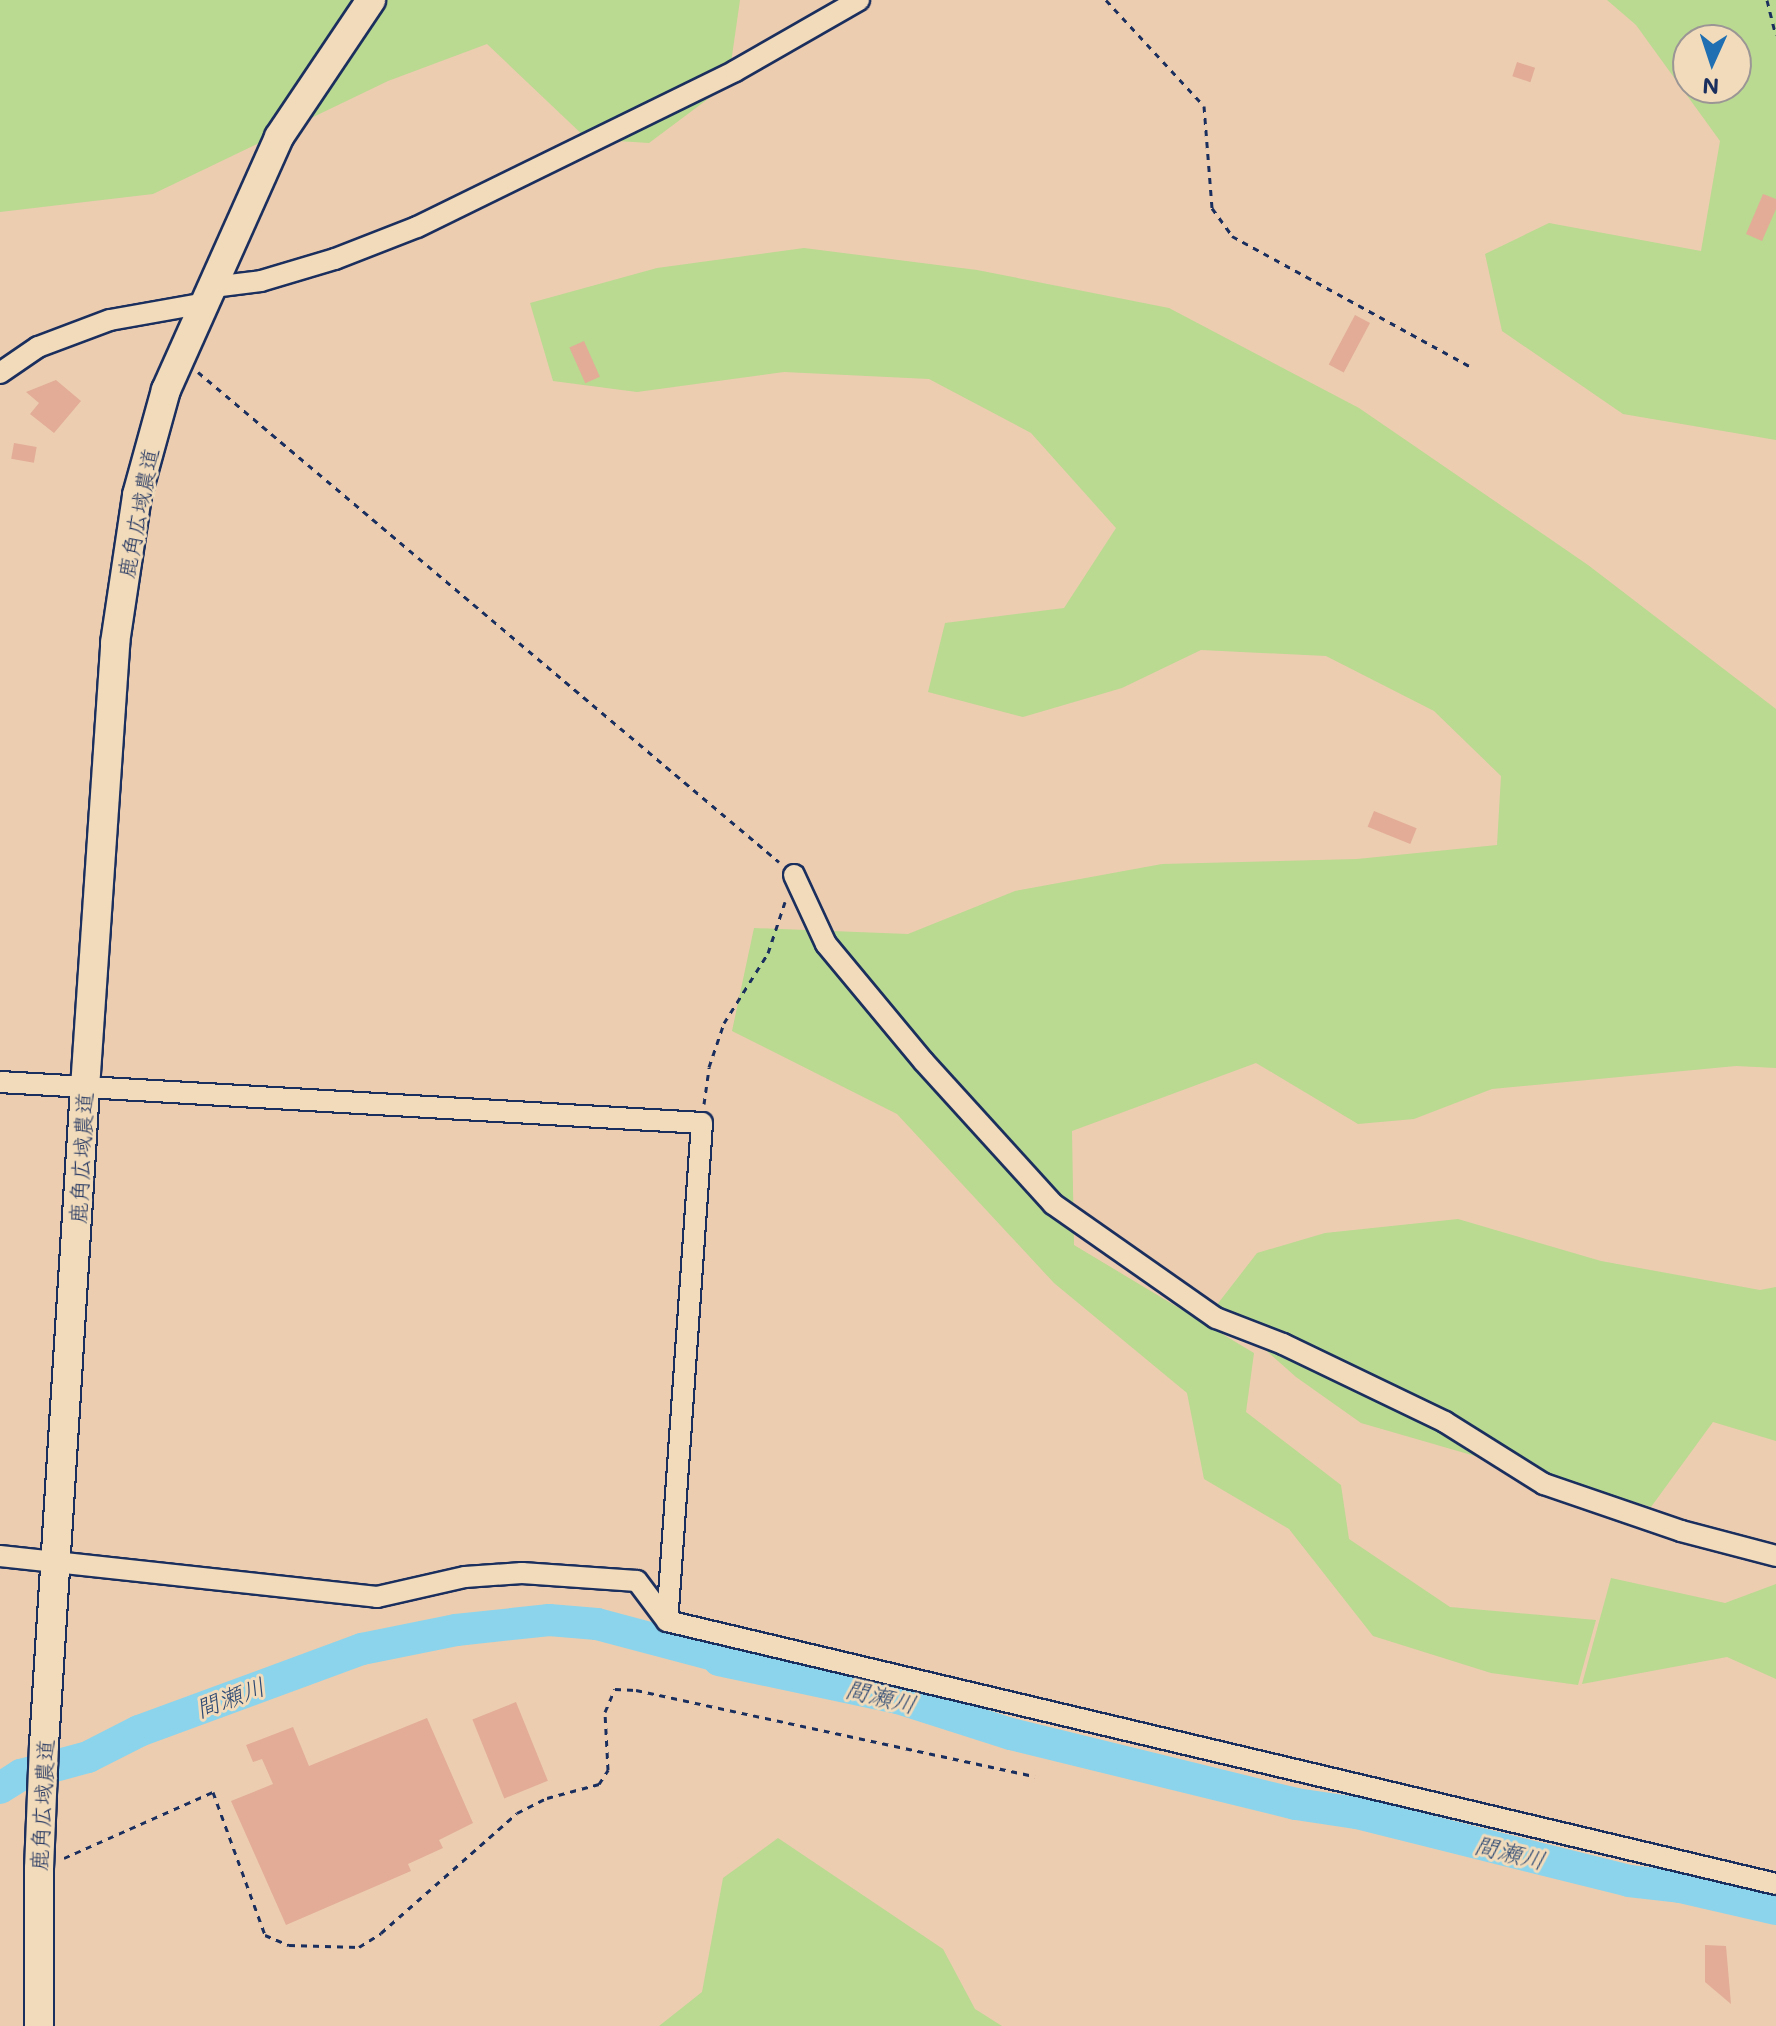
<!DOCTYPE html>
<meta charset="utf-8">
<style>
body{margin:0}
#map{position:relative;width:1776px;height:2026px;overflow:hidden;background:#eccdb0;font-family:Mali,"Klee One",sans-serif}
div>[style]{position:absolute}
.green>*{inset:0;background:#bad991}
.river>*{height:32px;margin:-16px;padding:0 16px;transform-origin:16px;border-radius:16px;background:#8bd4ec}
.building>*{inset:0;background:#e2ac97;transform-origin:0 0}
.path>*{height:3px;margin-top:-1.5px;transform-origin:0;background:repeating-linear-gradient(90deg,#1b2f5e 0 6px,transparent 0 12px)}
.roads{filter:drop-shadow(2px 0 #1b2f5e) drop-shadow(-2px 0 #1b2f5e) drop-shadow(0 2px #1b2f5e) drop-shadow(0 -2px #1b2f5e)}
.street>*{height:20px;margin:-10px;padding:0 10px;transform-origin:10px;border-radius:10px;background:#f1dbba}
.secondary>*{height:28px;margin:-14px;padding:0 14px;transform-origin:14px;border-radius:14px;background:#f1dbba}
span{translate:-50% -50%;white-space:nowrap;text-align:center;line-height:1.15;-webkit-text-stroke:6px #f1dbba;paint-order:stroke}
.street-label{font-size:22px;color:#1b2f5e}
.water-label{font-size:24px;color:#2c4873;font-style:italic}
.north{position:absolute;left:1672px;top:24px;width:80px;height:80px;box-sizing:border-box;background:#f1dbba;border:2px solid #9b9695;border-radius:50%;rotate:183deg;font-size:22px;font-weight:700;line-height:32px;text-align:center;color:#1b2f5e}
.north::after{content:'';display:block;margin:auto;width:28px;height:36px;background:#1f6fb2;clip-path:polygon(50% 0,100% 100%,50% 72%,0 100%)}
</style>
<div id="map">
<div class="green">
<div style="clip-path:polygon(0 0,740px 0,728px 84px,649px 143px,587px 139px,487px 44px,388px 81px,153px 194px,0 212px)"></div>
<div style="clip-path:polygon(evenodd,1607px 0,1776px 0,1776px 440px,1623px 414px,1502px 331px,1485px 254px,1549px 223px,1701px 251px,1720px 141px,1636px 25px,1607px 0,1688px 40px,1736px 40px,1736px 88px,1688px 88px,1688px 40px)"></div>
<div style="clip-path:polygon(804px 248px,977px 270px,1169px 308px,1359px 408px,1588px 565px,1776px 709px,1776px 1068px,1736px 1066px,1492px 1089px,1414px 1119px,1358px 1124px,1256px 1063px,1072px 1131px,1074px 1245px,1254px 1353px,1246px 1412px,1341px 1485px,1349px 1539px,1450px 1607px,1596px 1620px,1578px 1685px,1491px 1673px,1373px 1636px,1289px 1529px,1204px 1479px,1187px 1393px,1054px 1283px,897px 1114px,732px 1031px,754px 928px,908px 934px,1015px 891px,1162px 864px,1357px 859px,1497px 845px,1501px 776px,1434px 711px,1326px 656px,1201px 650px,1122px 688px,1023px 717px,928px 692px,945px 623px,1064px 608px,1116px 528px,1031px 433px,929px 379px,784px 372px,637px 392px,553px 381px,530px 303px,657px 268px)"></div>
<div style="clip-path:polygon(1458px 1219px,1601px 1261px,1760px 1290px,1776px 1287px,1776px 1441px,1713px 1422px,1651px 1507px,1361px 1423px,1296px 1377px,1216px 1306px,1257px 1253px,1325px 1233px)"></div>
<div style="clip-path:polygon(1611px 1578px,1725px 1603px,1776px 1584px,1776px 1679px,1727px 1657px,1582px 1684px)"></div>
<div style="clip-path:polygon(778px 1838px,943px 1949px,975px 2009px,1002px 2026px,659px 2026px,702px 1992px,723px 1878px)"></div>
</div>
<div class="river">
<div style="left:0;top:1788px;width:25px;rotate:-32deg"></div>
<div style="left:21px;top:1775px;width:69px;rotate:-15deg"></div>
<div style="left:88px;top:1757px;width:57px;rotate:-27deg"></div>
<div style="left:139px;top:1731px;width:238px;rotate:-20.2deg"></div>
<div style="left:362px;top:1649px;width:96px;rotate:-11.4deg"></div>
<div style="left:456px;top:1630px;width:94px;rotate:-6.1deg"></div>
<div style="left:549px;top:1620px;width:48px;rotate:4.8deg"></div>
<div style="left:597px;top:1624px;width:124px;rotate:14.9deg"></div>
<div style="left:717px;top:1656px;width:4px;rotate:63deg"></div>
<div style="left:719px;top:1660px;width:183px;rotate:12deg"></div>
<div style="left:898px;top:1698px;width:119px;rotate:17.7deg"></div>
<div style="left:1011px;top:1734px;width:293px;rotate:13.8deg"></div>
<div style="left:1296px;top:1804px;width:62px;rotate:8.4deg"></div>
<div style="left:1357px;top:1813px;width:280px;rotate:14deg"></div>
<div style="left:1629px;top:1881px;width:51px;rotate:6.7deg"></div>
<div style="left:1680px;top:1887px;width:98px;rotate:12.9deg"></div>
</div>
<div class="building">
<div style="left:1517px;top:62px;width:19px;height:15px;rotate:18deg"></div>
<div style="clip-path:polygon(1763px 194px,1776px 199px,1776px 209px,1762px 241px,1746px 234px)"></div>
<div style="left:1355px;top:315px;width:17px;height:56px;rotate:28deg"></div>
<div style="left:584px;top:341px;width:39px;height:16px;rotate:66deg"></div>
<div style="clip-path:polygon(56px 380px,81px 401px,54px 433px,30px 414px,39px 403px,26px 392px)"></div>
<div style="left:14px;top:443px;width:23px;height:16px;rotate:10deg"></div>
<div style="left:1374px;top:811px;width:46px;height:17px;rotate:22deg"></div>
<div style="left:516px;top:1702px;width:85px;height:47px;rotate:68deg"></div>
<div style="clip-path:polygon(427px 1718px,473px 1823px,439px 1840px,443px 1848px,408px 1864px,411px 1871px,286px 1925px,231px 1801px,273px 1784px,262px 1759px,253px 1762px,246px 1745px,293px 1727px,309px 1766px)"></div>
<div style="clip-path:polygon(1705px 1945px,1726px 1946px,1731px 2004px,1705px 1982px)"></div>
</div>
<div class="path">
<div style="left:1106px;top:0;width:144px;rotate:47.2deg"></div>
<div style="left:1204px;top:106px;width:102px;rotate:85.5deg"></div>
<div style="left:1212px;top:208px;width:34px;rotate:54deg"></div>
<div style="left:1232px;top:236px;width:275px;rotate:28.7deg"></div>
<div style="left:1767px;top:0;width:36px;rotate:76deg"></div>
<div style="left:198px;top:372px;width:760px;rotate:40.14deg"></div>
<div style="left:704px;top:1104px;width:37px;rotate:-82deg"></div>
<div style="left:709px;top:1067px;width:46px;rotate:-71.2deg"></div>
<div style="left:724px;top:1023px;width:83px;rotate:-57.8deg"></div>
<div style="left:768px;top:953px;width:54px;rotate:-71.6deg"></div>
<div style="left:64px;top:1858px;width:163px;rotate:-23.9deg"></div>
<div style="left:213px;top:1792px;width:152px;rotate:70deg"></div>
<div style="left:265px;top:1935px;width:26px;rotate:23deg"></div>
<div style="left:289px;top:1945px;width:70px;rotate:1.6deg"></div>
<div style="left:359px;top:1947px;width:26px;rotate:-32deg"></div>
<div style="left:381px;top:1933px;width:181px;rotate:-41.4deg"></div>
<div style="left:517px;top:1813px;width:34px;rotate:-27deg"></div>
<div style="left:547px;top:1798px;width:54px;rotate:-15.1deg"></div>
<div style="left:599px;top:1784px;width:17px;rotate:-57deg"></div>
<div style="left:608px;top:1770px;width:58px;rotate:-93deg"></div>
<div style="left:605px;top:1712px;width:25px;rotate:-67deg"></div>
<div style="left:615px;top:1689px;width:21px;rotate:3deg"></div>
<div style="left:636px;top:1690px;width:408px;rotate:12.2deg"></div>
</div>
<div class="roads">
<div class="street">
<div style="left:213px;top:287px;width:48px;rotate:-7.1deg"></div>
<div style="left:261px;top:281px;width:77px;rotate:-16.6deg"></div>
<div style="left:335px;top:259px;width:88px;rotate:-21.3deg"></div>
<div style="left:417px;top:227px;width:354px;rotate:-26.1deg"></div>
<div style="left:735px;top:71px;width:143px;rotate:-29.8deg"></div>
<div style="left:0;top:373px;width:46px;rotate:-34.4deg"></div>
<div style="left:38px;top:347px;width:77px;rotate:-20.6deg"></div>
<div style="left:110px;top:320px;width:97px;rotate:-10.1deg"></div>
<div style="left:794px;top:875px;width:76px;rotate:65.1deg"></div>
<div style="left:826px;top:944px;width:153px;rotate:50.3deg"></div>
<div style="left:924px;top:1062px;width:192px;rotate:47.7deg"></div>
<div style="left:1053px;top:1204px;width:199px;rotate:35deg"></div>
<div style="left:1216px;top:1318px;width:72px;rotate:21.2deg"></div>
<div style="left:1283px;top:1344px;width:180px;rotate:25.7deg"></div>
<div style="left:1445px;top:1422px;width:117px;rotate:32.1deg"></div>
<div style="left:1544px;top:1484px;width:145px;rotate:18.9deg"></div>
<div style="left:1681px;top:1531px;width:98px;rotate:14.7deg"></div>
<div style="left:0;top:1082px;width:703px;rotate:3.34deg"></div>
<div style="left:702px;top:1123px;width:499px;rotate:94deg"></div>
<div style="left:0;top:1556px;width:379px;rotate:6.2deg"></div>
<div style="left:377px;top:1597px;width:90px;rotate:-12.8deg"></div>
<div style="left:465px;top:1577px;width:57px;rotate:-4deg"></div>
<div style="left:522px;top:1573px;width:115px;rotate:4deg"></div>
<div style="left:637px;top:1581px;width:50px;rotate:53.1deg"></div>
<div style="left:667px;top:1621px;width:1140px;rotate:13.34deg"></div>
</div>
<div class="secondary">
<div style="left:39px;top:2026px;width:157px;rotate:-90deg"></div>
<div style="left:39px;top:1869px;width:124px;rotate:-87.7deg"></div>
<div style="left:44px;top:1745px;width:658px;rotate:-86.43deg"></div>
<div style="left:85px;top:1088px;width:446px;rotate:-86.1deg"></div>
<div style="left:115px;top:643px;width:150px;rotate:-81.5deg"></div>
<div style="left:137px;top:495px;width:109px;rotate:-74.6deg"></div>
<div style="left:166px;top:390px;width:277px;rotate:-65.9deg"></div>
<div style="left:279px;top:137px;width:165px;rotate:-56.1deg"></div>
</div>
</div>
<div class="street-label">
<span style="left:138px;top:513px;rotate:-79deg">鹿角広域農道</span>
<span style="left:81px;top:1158px;rotate:-87deg">鹿角広域農道</span>
<span style="left:42px;top:1805px;rotate:-87deg">鹿角広域農道</span>
</div>
<div class="water-label">
<span style="left:881px;top:1696px;rotate:14deg">間瀬川</span>
<span style="left:230px;top:1697px;rotate:-20deg">間瀬川</span>
<span style="left:1510px;top:1852px;rotate:14deg">間瀬川</span>
</div>
<div class="north">N</div>
</div>
